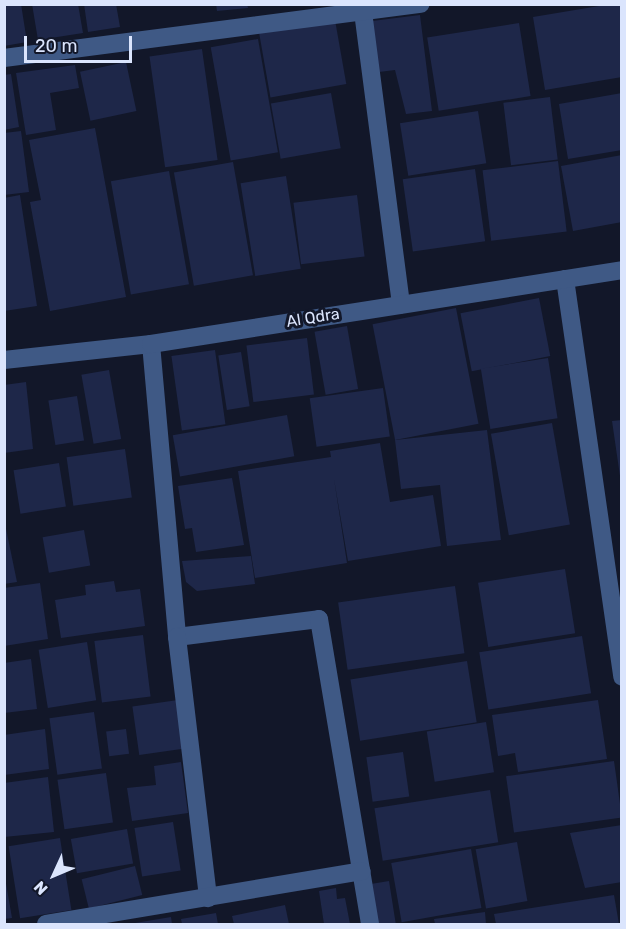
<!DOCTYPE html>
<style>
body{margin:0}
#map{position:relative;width:626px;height:929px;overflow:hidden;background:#121729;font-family:Rubik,sans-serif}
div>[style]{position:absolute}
.building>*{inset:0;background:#1e2749;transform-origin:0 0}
.minor>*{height:18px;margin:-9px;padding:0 9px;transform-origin:9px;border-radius:9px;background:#3f5985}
span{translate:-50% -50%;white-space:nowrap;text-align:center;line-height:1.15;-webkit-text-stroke:6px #121729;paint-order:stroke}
.street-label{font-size:16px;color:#dbe5fd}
.frame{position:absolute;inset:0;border:6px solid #dbe5fd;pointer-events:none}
.north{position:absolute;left:24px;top:845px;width:60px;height:60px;-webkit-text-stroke:4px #121729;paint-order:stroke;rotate:226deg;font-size:16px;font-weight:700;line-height:24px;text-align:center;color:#dbe5fd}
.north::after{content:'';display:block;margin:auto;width:21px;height:27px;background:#dbe5fd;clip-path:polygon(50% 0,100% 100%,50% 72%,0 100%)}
.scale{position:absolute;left:24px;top:36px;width:108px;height:27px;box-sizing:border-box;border:3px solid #dbe5fd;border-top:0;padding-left:8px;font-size:18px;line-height:21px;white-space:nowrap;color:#dbe5fd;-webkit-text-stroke:4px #121729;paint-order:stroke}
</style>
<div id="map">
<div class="building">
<div style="clip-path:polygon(4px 4px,21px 4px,27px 42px,4px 46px)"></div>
<div style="clip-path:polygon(32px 4px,78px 4px,83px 33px,38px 40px)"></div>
<div style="clip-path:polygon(84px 4px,116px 4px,120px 27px,88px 32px)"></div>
<div style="clip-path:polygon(216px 4px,247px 4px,248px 8px,217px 11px)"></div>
<div style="clip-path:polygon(611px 4px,620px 4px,622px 11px,622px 77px,545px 90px,533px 17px)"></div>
<div style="clip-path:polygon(420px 15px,432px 111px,406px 114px,395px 70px,379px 72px,372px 21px)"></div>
<div style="left:335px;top:20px;width:65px;height:77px;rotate:80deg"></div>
<div style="left:519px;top:23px;width:74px;height:93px;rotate:81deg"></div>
<div style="left:258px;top:39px;width:115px;height:48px;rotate:80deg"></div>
<div style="left:202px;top:49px;width:112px;height:53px;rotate:82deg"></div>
<div style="left:126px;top:62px;width:50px;height:47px;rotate:78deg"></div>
<div style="clip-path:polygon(75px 65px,79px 88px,50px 93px,56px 130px,26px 135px,16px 73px)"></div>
<div style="clip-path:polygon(11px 74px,19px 127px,4px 130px,4px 75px)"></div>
<div style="left:331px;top:93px;width:56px;height:61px;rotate:80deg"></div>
<div style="clip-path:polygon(622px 93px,622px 150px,568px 159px,559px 104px)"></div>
<div style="left:550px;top:97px;width:63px;height:47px;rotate:83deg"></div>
<div style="left:478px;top:111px;width:53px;height:79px;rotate:81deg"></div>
<div style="clip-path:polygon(95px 128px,126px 297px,50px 311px,30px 202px,41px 200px,29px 140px)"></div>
<div style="clip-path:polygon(21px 131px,29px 192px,4px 195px,4px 133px)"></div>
<div style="clip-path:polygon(622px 155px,622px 222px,573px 231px,561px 166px)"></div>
<div style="left:558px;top:161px;width:71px;height:76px;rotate:83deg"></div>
<div style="left:233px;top:162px;width:115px;height:60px;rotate:80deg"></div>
<div style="left:475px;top:169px;width:73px;height:73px;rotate:82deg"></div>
<div style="left:169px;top:171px;width:115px;height:59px;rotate:80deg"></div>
<div style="left:286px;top:176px;width:94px;height:46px;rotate:81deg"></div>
<div style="clip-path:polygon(20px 195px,37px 306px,4px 311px,4px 198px)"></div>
<div style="left:357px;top:195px;width:62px;height:64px;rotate:83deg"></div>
<div style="left:539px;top:298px;width:59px;height:80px;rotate:79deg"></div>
<div style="left:456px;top:308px;width:118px;height:85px;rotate:79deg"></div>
<div style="left:347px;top:326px;width:64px;height:33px;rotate:80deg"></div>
<div style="left:307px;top:338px;width:57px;height:61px;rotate:83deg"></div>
<div style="left:215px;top:350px;width:75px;height:44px;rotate:82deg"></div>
<div style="left:241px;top:352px;width:55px;height:23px;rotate:81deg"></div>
<div style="left:548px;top:358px;width:61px;height:68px;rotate:81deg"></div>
<div style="left:109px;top:370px;width:70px;height:28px;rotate:80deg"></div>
<div style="clip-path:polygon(26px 382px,33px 449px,4px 453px,4px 385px)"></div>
<div style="left:383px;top:388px;width:49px;height:74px;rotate:82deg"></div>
<div style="left:77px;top:396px;width:45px;height:29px;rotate:81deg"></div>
<div style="left:287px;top:415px;width:42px;height:116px;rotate:80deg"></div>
<div style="clip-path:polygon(622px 420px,622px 475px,620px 476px,612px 421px)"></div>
<div style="left:552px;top:423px;width:103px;height:62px;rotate:80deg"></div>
<div style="clip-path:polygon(487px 430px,501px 540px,447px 546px,440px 485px,401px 489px,395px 440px)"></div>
<div style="clip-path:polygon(380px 443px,390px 502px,433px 495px,441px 546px,348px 561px,334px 479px,347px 563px,255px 578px,238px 471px,331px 457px,330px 451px)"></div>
<div style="left:125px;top:449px;width:49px;height:59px;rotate:82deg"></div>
<div style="left:59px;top:463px;width:44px;height:46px;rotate:81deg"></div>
<div style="clip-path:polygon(232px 478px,244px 545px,196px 552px,192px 528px,185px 529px,178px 486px)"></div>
<div style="clip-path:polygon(4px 519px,17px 582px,4px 584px)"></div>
<div style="left:84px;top:530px;width:36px;height:42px;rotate:80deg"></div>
<div style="clip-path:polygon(251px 556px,255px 584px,197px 591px,186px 582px,182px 561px)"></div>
<div style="left:565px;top:569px;width:65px;height:88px;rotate:81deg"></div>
<div style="clip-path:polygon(114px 581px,116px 592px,140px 589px,145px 626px,61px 638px,55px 600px,86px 595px,85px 585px)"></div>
<div style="clip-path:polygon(40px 583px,48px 639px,4px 646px,4px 588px)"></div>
<div style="left:455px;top:586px;width:68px;height:118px;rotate:82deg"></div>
<div style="left:143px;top:635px;width:62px;height:49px;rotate:83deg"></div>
<div style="left:582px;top:636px;width:58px;height:104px;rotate:81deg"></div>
<div style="left:87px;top:642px;width:59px;height:49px;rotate:81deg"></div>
<div style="clip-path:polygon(31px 659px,37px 709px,4px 713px,4px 663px)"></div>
<div style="left:467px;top:661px;width:62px;height:118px;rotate:81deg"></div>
<div style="left:178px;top:700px;width:49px;height:46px;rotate:82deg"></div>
<div style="clip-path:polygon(598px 700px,607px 759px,518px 772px,515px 753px,498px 756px,492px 715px)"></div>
<div style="left:94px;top:712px;width:57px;height:45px;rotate:82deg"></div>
<div style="left:486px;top:722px;width:51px;height:60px;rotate:81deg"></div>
<div style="clip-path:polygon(45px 729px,49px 769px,4px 775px,4px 735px)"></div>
<div style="left:126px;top:729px;width:25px;height:20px;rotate:83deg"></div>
<div style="left:403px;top:752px;width:45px;height:37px;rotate:82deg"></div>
<div style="left:614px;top:761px;width:57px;height:109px;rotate:82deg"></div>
<div style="clip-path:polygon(181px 762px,188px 813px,132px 821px,127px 788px,156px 785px,154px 766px)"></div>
<div style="left:106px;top:773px;width:50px;height:49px;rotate:82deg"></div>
<div style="clip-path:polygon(48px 777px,54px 832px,4px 837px,4px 783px)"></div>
<div style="left:490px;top:790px;width:53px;height:117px;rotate:81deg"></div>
<div style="left:173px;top:822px;width:49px;height:39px;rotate:81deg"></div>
<div style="clip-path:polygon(622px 825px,622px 882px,585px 888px,570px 833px)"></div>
<div style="left:127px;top:829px;width:35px;height:57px;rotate:80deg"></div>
<div style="left:60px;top:838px;width:73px;height:52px;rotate:81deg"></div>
<div style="left:517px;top:842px;width:60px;height:42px;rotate:80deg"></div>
<div style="left:471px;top:849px;width:60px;height:81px;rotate:80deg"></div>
<div style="left:135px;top:866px;width:30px;height:55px;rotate:76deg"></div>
<div style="clip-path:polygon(4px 872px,12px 918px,4px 919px)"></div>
<div style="left:389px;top:881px;width:44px;height:20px;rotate:81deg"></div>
<div style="clip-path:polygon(336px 888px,337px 899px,345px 898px,350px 924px,324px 924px,319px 891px)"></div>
<div style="clip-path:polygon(614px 895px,619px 924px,496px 924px,494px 914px)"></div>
<div style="clip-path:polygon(285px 905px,289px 924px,234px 924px,232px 916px)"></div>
<div style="clip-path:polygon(485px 912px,486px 924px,435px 924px,434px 919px)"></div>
<div style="clip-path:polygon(216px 913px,218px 924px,182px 924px,181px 919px)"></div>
<div style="clip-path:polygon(171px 917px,172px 924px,135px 924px,135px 923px)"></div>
</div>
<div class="minor">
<div style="left:362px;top:4px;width:303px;rotate:82.6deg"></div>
<div style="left:4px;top:58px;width:420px;rotate:-7.4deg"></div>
<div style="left:565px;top:279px;width:402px;rotate:81.8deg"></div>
<div style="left:151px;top:344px;width:294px;rotate:84.9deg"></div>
<div style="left:177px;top:637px;width:143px;rotate:-7.2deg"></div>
<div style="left:319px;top:619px;width:309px;rotate:80.5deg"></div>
<div style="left:4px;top:360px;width:148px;rotate:-6.2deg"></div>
<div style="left:151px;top:344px;width:477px;rotate:-8.9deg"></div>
<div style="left:177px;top:637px;width:263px;rotate:83.2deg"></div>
<div style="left:46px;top:924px;width:320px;rotate:-9.5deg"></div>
</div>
<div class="street-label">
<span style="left:313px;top:318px;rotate:-9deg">Al Qdra</span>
</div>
<div class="frame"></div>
<div class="north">N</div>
<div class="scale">20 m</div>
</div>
